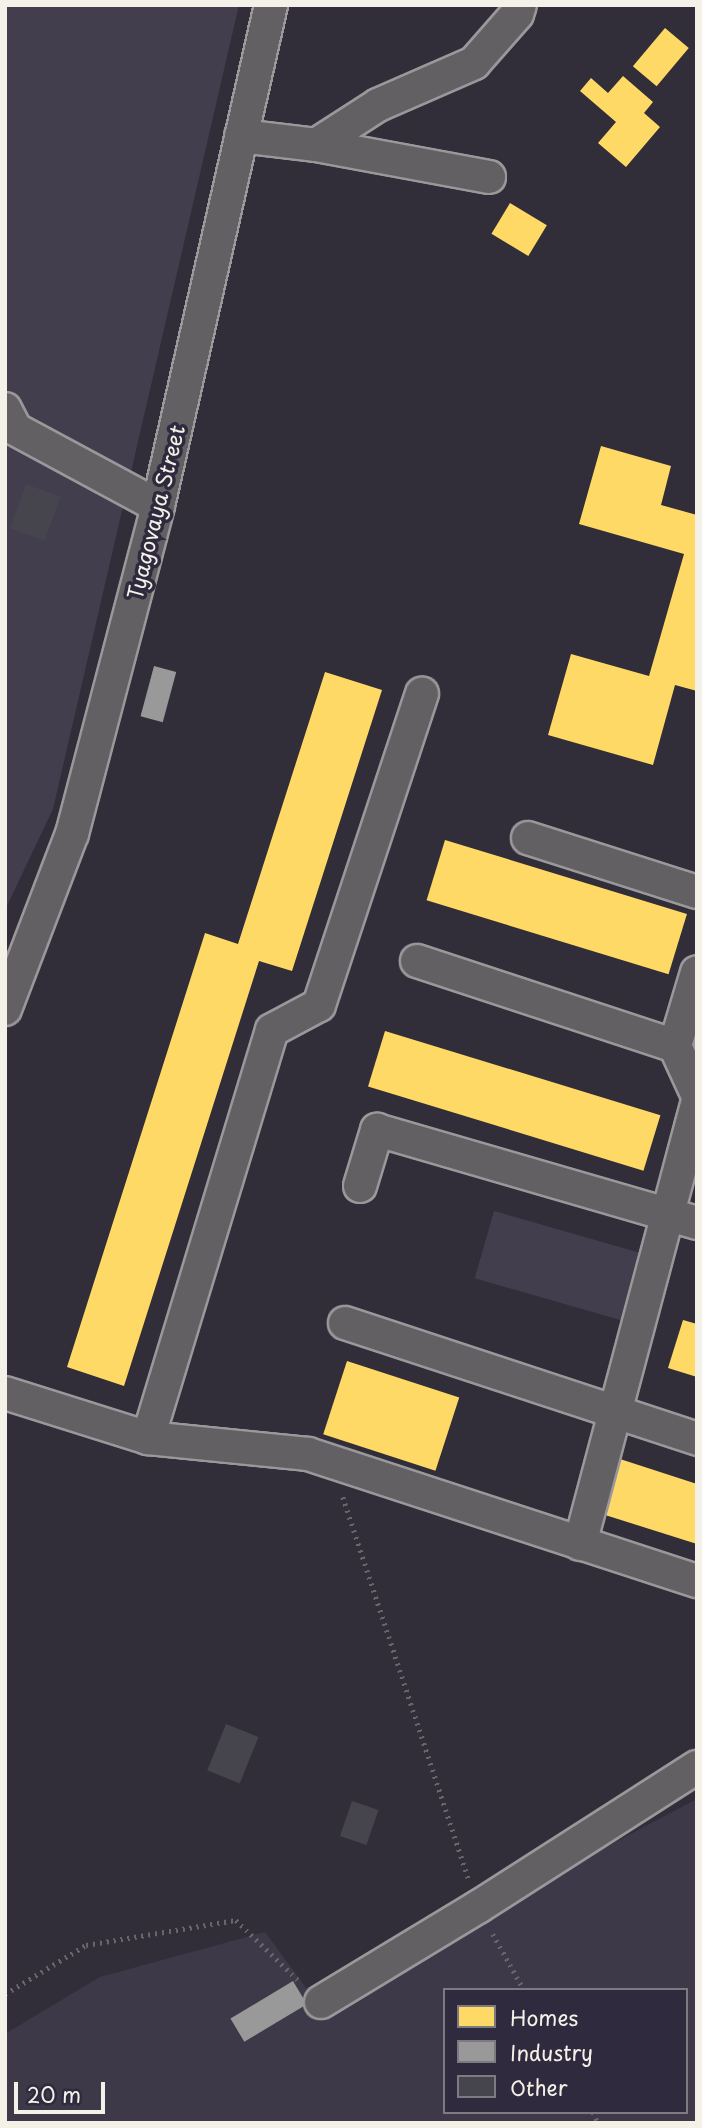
<!DOCTYPE html>
<style>
body{margin:0}
#map{position:relative;width:702px;height:2128px;overflow:hidden;background:#312e39;font-family:"Playpen Sans",sans-serif}
div>[style]{position:absolute}
.built>*{inset:0;background:#3e3948}
.green>*{inset:0;background:#423e4d;transform-origin:0 0}
.homes>*{inset:0;background:#ffd966;transform-origin:0 0}
.industry>*{inset:0;background:#999;transform-origin:0 0}
.building>*{inset:0;background:#46444c;transform-origin:0 0}
.path>*{height:4.5px;margin-top:-2.25px;transform-origin:0;background:repeating-linear-gradient(90deg,#68666b 0 2px,transparent 0 7px)}
.roads{filter:drop-shadow(2px 0 #9a989b) drop-shadow(-2px 0 #9a989b) drop-shadow(0 2px #9a989b) drop-shadow(0 -2px #9a989b)}
.minor>*{height:32px;margin:-16px;padding:0 16px;transform-origin:16px;border-radius:16px;background:#626063}
span{translate:-50% -50%;white-space:nowrap;text-align:center;line-height:1.15;-webkit-text-stroke:7px #2f2a3d;paint-order:stroke}
.street-label{font-size:21px;color:#f4f1e8}
.frame{position:absolute;inset:0;border:7px solid #f4f1e8;pointer-events:none}
.legend{position:absolute;left:443px;top:1988px;width:245px;height:126px;box-sizing:border-box;background:#2f2a3d;border:2px solid #7e7a81;margin:0;padding:9px 12px;list-style:none;font-size:21px;color:#f4f1e8}
.legend li{display:flex;align-items:center;gap:14px;height:35px}
.legend b{width:35px;border:2px solid #7e7a81}
.scale{position:absolute;left:14px;top:2082px;width:91px;height:32px;box-sizing:border-box;border:4px solid #f4f1e8;border-top:0;padding-left:9px;font-size:21px;line-height:24px;white-space:nowrap;color:#f4f1e8;-webkit-text-stroke:5px #2f2a3d;paint-order:stroke}
</style>
<div id="map">
<div class="built">
<div style="clip-path:polygon(evenodd,697px 1799px,697px 2123px,5px 2123px,5px 2034px,100px 1977px,265px 1932px,315px 2000px,697px 1799px,445px 1990px,686px 1990px,686px 2112px,445px 2112px,445px 1990px)"></div>
</div>
<div class="green">
<div style="clip-path:polygon(5px 5px,239px 5px,53px 809px,5px 910px)"></div>
<div style="left:494px;top:1211px;width:157px;height:70px;rotate:16deg"></div>
</div>
<div class="homes">
<div style="left:665px;top:28px;width:31px;height:50px;rotate:40deg"></div>
<div style="clip-path:polygon(623px 76px,653px 102px,644px 113px,660px 127px,626px 167px,598px 143px,616px 122px,580px 91px,591px 78px,608px 93px)"></div>
<div style="left:510px;top:203px;width:43px;height:36px;rotate:31deg"></div>
<div style="clip-path:polygon(601px 446px,671px 466px,661px 505px,697px 515px,697px 691px,675px 685px,653px 765px,548px 735px,571px 654px,649px 676px,684px 554px,579px 524px)"></div>
<div style="clip-path:polygon(325px 672px,382px 690px,292px 971px,259px 961px,124px 1386px,67px 1367px,205px 933px,238px 944px)"></div>
<div style="left:445px;top:840px;width:253px;height:63px;rotate:17deg"></div>
<div style="left:385px;top:1031px;width:288px;height:58px;rotate:17deg"></div>
<div style="clip-path:polygon(683px 1320px,697px 1324px,697px 1377px,668px 1368px)"></div>
<div style="left:347px;top:1361px;width:118px;height:77px;rotate:18deg"></div>
<div style="clip-path:polygon(620px 1459px,697px 1484px,697px 1544px,602px 1514px)"></div>
</div>
<div class="industry">
<div style="left:154px;top:666px;width:23px;height:52px;rotate:15deg"></div>
<div style="left:293px;top:1981px;width:27px;height:73px;rotate:59deg"></div>
</div>
<div class="building">
<div style="left:26px;top:484px;width:37px;height:47px;rotate:20deg"></div>
<div style="left:226px;top:1724px;width:35px;height:50px;rotate:22deg"></div>
<div style="left:352px;top:1801px;width:28px;height:37px;rotate:19deg"></div>
</div>
<div class="path">
<div style="left:343px;top:1497px;width:401px;rotate:71.8deg"></div>
<div style="left:493px;top:1934px;width:64px;rotate:61deg"></div>
<div style="left:5px;top:1994px;width:95px;rotate:-31.2deg"></div>
<div style="left:86px;top:1945px;width:152px;rotate:-9.5deg"></div>
<div style="left:236px;top:1920px;width:88px;rotate:44.1deg"></div>
<div style="left:593px;top:2112px;width:12px;rotate:66deg"></div>
</div>
<div class="roads">
<div class="minor">
<div style="left:241px;top:136px;width:76px;rotate:6.8deg"></div>
<div style="left:316px;top:145px;width:74px;rotate:-32.8deg"></div>
<div style="left:378px;top:105px;width:105px;rotate:-23.6deg"></div>
<div style="left:474px;top:63px;width:65px;rotate:-48.7deg"></div>
<div style="left:517px;top:14px;width:9px;rotate:-72deg"></div>
<div style="left:316px;top:145px;width:176px;rotate:10.5deg"></div>
<div style="left:5px;top:409px;width:22px;rotate:63deg"></div>
<div style="left:15px;top:429px;width:162px;rotate:28.3deg"></div>
<div style="left:528px;top:838px;width:177px;rotate:17.7deg"></div>
<div style="left:417px;top:961px;width:272px;rotate:18.2deg"></div>
<div style="left:675px;top:1046px;width:53px;rotate:65.4deg"></div>
<div style="left:5px;top:1009px;width:187px;rotate:-69.1deg"></div>
<div style="left:72px;top:834px;width:339px;rotate:-75.3deg"></div>
<div style="left:158px;top:506px;width:514px;rotate:-77.29deg"></div>
<div style="left:675px;top:1046px;width:77px;rotate:-73.4deg"></div>
<div style="left:360px;top:1186px;width:59px;rotate:-73.1deg"></div>
<div style="left:377px;top:1130px;width:333px;rotate:16.2deg"></div>
<div style="left:345px;top:1323px;width:371px;rotate:18.2deg"></div>
<div style="left:5px;top:1393px;width:150px;rotate:17.5deg"></div>
<div style="left:148px;top:1438px;width:161px;rotate:5.7deg"></div>
<div style="left:308px;top:1454px;width:409px;rotate:18.1deg"></div>
<div style="left:148px;top:1438px;width:426px;rotate:-73.1deg"></div>
<div style="left:272px;top:1030px;width:53px;rotate:-28deg"></div>
<div style="left:319px;top:1005px;width:328px;rotate:-71.7deg"></div>
<div style="left:580px;top:1544px;width:455px;rotate:-75.1deg"></div>
<div style="left:321px;top:2002px;width:184px;rotate:-31.2deg"></div>
<div style="left:478px;top:1907px;width:260px;rotate:-32.6deg"></div>
</div>
</div>
<div class="street-label">
<span style="left:155px;top:512px;rotate:-76deg">Tyagovaya Street</span>
</div>
<div class="frame"></div>
<ul class="legend">
<li><b style="height:19px;background:#ffd966"></b>Homes</li>
<li><b style="height:19px;background:#999"></b>Industry</li>
<li><b style="height:19px;background:#46444c"></b>Other</li>
</ul>
<div class="scale">20 m</div>
</div>
